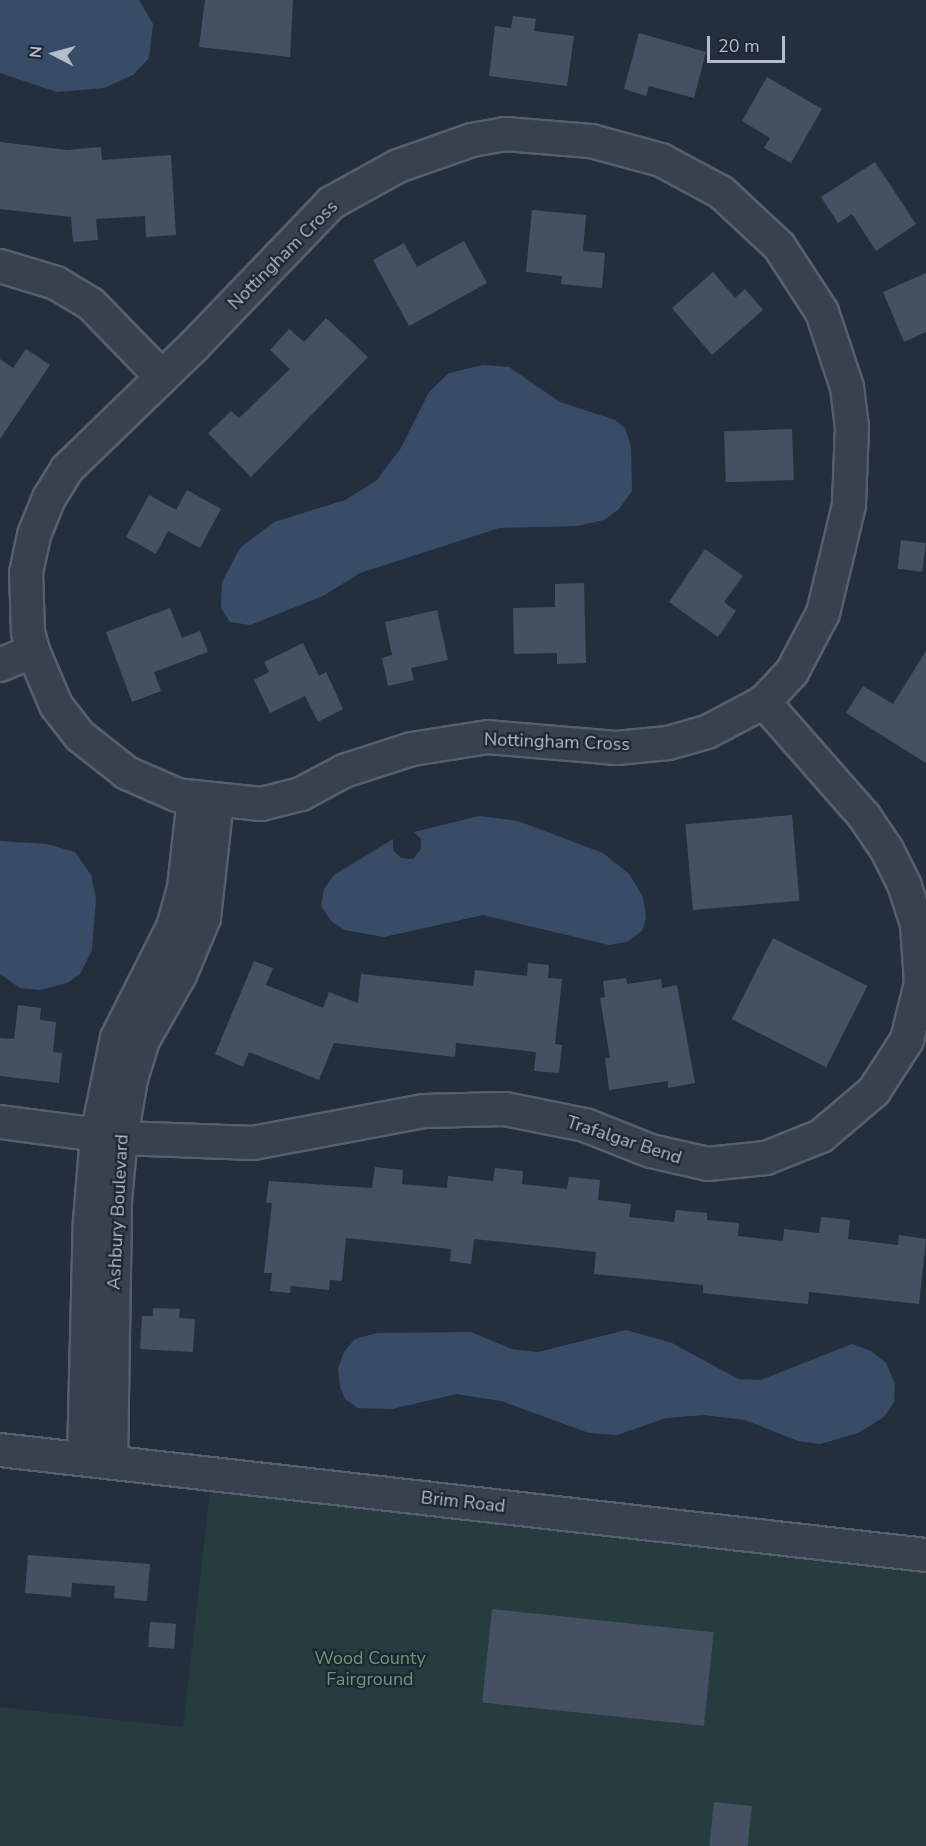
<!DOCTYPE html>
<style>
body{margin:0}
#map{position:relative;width:926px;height:1846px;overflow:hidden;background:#242f3e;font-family:"Nunito Sans",sans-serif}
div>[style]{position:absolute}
.green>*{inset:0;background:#263c3f}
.water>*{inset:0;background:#394c67}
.building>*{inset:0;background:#455162;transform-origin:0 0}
.roads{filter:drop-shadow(2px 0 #565f6c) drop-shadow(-2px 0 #565f6c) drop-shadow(0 2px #565f6c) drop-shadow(0 -2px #565f6c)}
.minor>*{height:32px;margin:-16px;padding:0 16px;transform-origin:16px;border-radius:16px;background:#38414e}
span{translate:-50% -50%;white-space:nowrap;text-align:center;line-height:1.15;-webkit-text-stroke:4.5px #1d2633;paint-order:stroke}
.street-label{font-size:18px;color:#b4bcc9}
.park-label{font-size:18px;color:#6b9a76}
.north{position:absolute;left:24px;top:24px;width:60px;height:60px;-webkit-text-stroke:4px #1d2633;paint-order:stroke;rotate:276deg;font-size:16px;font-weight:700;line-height:24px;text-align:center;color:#b4bcc9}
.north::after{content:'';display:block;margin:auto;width:21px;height:27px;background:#b4bcc9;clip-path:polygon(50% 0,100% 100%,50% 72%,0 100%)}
.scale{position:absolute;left:707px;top:36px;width:78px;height:27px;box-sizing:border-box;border:3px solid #b4bcc9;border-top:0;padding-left:8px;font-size:18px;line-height:21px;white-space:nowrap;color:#b4bcc9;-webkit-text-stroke:4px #1d2633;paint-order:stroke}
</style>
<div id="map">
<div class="green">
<div style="clip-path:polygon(212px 1474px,926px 1555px,926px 1846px,0 1846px,0 1707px,183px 1727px)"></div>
</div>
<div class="water">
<div style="clip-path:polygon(0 0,139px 0,153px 24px,149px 58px,133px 75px,104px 88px,57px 92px,0 73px)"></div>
<div style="clip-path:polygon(483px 365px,509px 367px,560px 402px,615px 420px,625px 428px,631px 446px,632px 491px,619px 509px,604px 520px,577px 526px,499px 528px,360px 573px,323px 596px,250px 625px,230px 622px,221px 608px,222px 582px,240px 548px,274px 522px,345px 500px,376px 481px,401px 448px,429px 392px,449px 373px)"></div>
<div style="clip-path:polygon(479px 816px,518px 821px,603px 853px,629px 874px,643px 897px,646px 918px,642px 931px,627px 942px,609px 945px,483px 915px,384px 937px,345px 930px,332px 922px,321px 906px,324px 889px,334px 875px,393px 839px,393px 850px,401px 858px,413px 859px,421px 849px,421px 839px,414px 832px)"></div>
<div style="clip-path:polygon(0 841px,47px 844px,75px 852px,91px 875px,96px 898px,92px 950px,80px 974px,67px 983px,40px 990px,20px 988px,0 974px)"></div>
<div style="clip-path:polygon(626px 1330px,672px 1343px,738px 1379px,761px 1380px,852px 1344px,871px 1351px,886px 1363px,895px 1384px,894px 1402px,884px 1417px,858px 1433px,820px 1444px,798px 1441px,745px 1420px,704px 1415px,666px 1418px,617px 1435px,589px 1433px,501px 1401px,456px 1394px,392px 1409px,358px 1408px,345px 1399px,340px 1387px,338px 1369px,344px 1352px,355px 1339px,377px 1333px,471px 1332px,511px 1349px,538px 1352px)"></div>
</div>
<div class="building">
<div style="clip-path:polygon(205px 0,293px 0,290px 57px,199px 47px)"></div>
<div style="clip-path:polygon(513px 16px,536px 19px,534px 31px,574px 36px,567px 86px,489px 76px,495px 26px,511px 28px)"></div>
<div style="clip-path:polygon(639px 33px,706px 52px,694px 98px,649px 86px,646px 96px,624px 89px)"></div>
<div style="clip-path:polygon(767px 77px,822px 109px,791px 163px,764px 148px,770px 138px,742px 121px)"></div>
<div style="clip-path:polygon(0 142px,67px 150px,101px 147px,102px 160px,171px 155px,176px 235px,146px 237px,145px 216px,96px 219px,98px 240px,73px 242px,71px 217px,0 209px)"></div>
<div style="clip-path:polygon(875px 162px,916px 224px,876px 251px,852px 214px,838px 223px,821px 197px)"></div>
<div style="clip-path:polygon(532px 210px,586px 215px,583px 251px,605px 253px,602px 288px,561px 284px,562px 276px,526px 272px)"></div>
<div style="clip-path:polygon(464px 241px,487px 283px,409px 326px,373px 260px,404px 243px,417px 267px)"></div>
<div style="clip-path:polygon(713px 272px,735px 298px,745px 289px,763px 310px,712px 355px,672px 308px)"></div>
<div style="clip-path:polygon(926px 273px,926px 332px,904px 342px,883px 292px)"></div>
<div style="clip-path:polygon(326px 318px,368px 357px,251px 477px,208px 433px,231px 411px,239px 418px,290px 369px,270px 350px,289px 329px,304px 342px)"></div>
<div style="clip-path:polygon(26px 349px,50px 365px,0 439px,0 359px,13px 368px)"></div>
<div style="left:792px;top:429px;width:51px;height:68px;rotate:88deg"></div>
<div style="clip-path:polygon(187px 490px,221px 509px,200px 548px,168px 531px,156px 554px,126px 537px,149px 495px,176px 510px)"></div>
<div style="left:901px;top:540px;width:25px;height:29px;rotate:7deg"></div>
<div style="clip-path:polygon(705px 549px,743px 576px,724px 602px,736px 611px,718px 637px,669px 602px)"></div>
<div style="clip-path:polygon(584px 583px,586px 663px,557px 664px,557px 653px,514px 654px,513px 608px,555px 607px,555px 584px)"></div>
<div style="clip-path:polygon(170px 608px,182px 638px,200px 631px,208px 652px,154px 672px,161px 691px,132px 702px,106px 632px)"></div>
<div style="clip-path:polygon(437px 610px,448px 660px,411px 668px,414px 680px,388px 686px,382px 658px,392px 655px,385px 622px)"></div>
<div style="clip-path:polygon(303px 643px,319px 676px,326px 672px,343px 709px,318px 722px,305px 696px,270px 713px,254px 680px,269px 672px,264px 662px)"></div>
<div style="clip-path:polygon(926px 651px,926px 763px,846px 713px,863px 686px,893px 704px)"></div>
<div style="left:792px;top:815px;width:86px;height:107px;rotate:85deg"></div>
<div style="left:773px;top:938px;width:106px;height:91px;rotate:27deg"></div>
<div style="clip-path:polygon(254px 961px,273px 968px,266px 985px,323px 1008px,329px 992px,358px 1003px,361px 974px,473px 986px,475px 970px,527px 976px,528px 963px,549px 965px,548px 978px,562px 979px,555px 1044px,562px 1045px,559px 1073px,534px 1071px,536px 1052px,456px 1043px,455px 1057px,334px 1043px,319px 1080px,249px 1052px,243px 1067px,215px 1054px)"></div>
<div style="clip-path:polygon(626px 978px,627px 984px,661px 979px,662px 988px,677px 985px,695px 1083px,668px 1088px,668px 1081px,609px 1090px,605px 1058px,610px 1058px,600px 998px,605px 997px,603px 981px)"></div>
<div style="clip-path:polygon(18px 1005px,41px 1008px,40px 1020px,56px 1022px,53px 1052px,62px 1053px,59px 1083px,0 1076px,0 1038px,14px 1039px)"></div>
<div style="clip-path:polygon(375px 1167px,403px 1170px,402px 1184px,447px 1188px,448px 1176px,493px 1181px,495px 1168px,523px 1171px,522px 1184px,567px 1189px,569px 1177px,600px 1180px,598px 1200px,631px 1204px,629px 1217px,674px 1222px,676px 1210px,707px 1213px,707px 1220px,739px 1223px,738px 1236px,783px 1241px,784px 1229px,819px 1233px,821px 1217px,850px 1220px,848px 1239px,898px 1245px,899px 1235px,926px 1239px,919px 1304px,809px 1292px,808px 1304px,703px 1293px,703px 1285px,594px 1274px,596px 1252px,474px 1239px,471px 1264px,450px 1261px,451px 1249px,346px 1238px,342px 1281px,330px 1280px,329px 1290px,291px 1286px,290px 1293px,270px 1291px,272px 1273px,264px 1273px,272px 1203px,266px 1203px,269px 1181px,372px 1188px)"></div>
<div style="clip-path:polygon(153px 1308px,180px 1309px,179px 1318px,195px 1319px,193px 1352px,140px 1349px,142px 1316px,153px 1316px)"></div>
<div style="clip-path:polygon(28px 1555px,150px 1564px,147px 1601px,114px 1598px,115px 1586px,72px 1583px,71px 1597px,25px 1593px)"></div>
<div style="left:492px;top:1609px;width:223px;height:94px;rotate:6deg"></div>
<div style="left:150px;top:1622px;width:26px;height:25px;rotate:4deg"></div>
<div style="left:714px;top:1802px;width:38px;height:44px;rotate:6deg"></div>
</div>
<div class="roads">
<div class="minor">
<div style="left:505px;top:134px;width:86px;rotate:4.7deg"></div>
<div style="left:591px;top:141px;width:73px;rotate:15.2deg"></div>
<div style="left:661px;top:160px;width:68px;rotate:28.1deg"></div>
<div style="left:721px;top:192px;width:79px;rotate:43deg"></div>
<div style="left:779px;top:246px;width:79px;rotate:56.9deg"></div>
<div style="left:822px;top:312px;width:79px;rotate:71.6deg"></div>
<div style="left:847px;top:387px;width:39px;rotate:83deg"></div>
<div style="left:852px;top:426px;width:79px;rotate:92.2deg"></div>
<div style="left:849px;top:505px;width:111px;rotate:103.5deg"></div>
<div style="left:823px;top:613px;width:67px;rotate:117.7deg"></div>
<div style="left:792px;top:672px;width:41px;rotate:133deg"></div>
<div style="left:764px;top:702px;width:64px;rotate:152.2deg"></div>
<div style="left:707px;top:732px;width:41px;rotate:164.2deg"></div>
<div style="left:668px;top:743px;width:52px;rotate:174.5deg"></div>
<div style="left:616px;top:748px;width:128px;rotate:-175.1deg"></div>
<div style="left:488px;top:737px;width:77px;rotate:171deg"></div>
<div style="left:412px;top:749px;width:71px;rotate:162.1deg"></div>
<div style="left:344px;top:771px;width:49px;rotate:151.9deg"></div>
<div style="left:301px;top:794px;width:41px;rotate:166deg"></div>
<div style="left:261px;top:804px;width:84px;rotate:-173.9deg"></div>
<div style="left:177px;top:795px;width:55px;rotate:-156.3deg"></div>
<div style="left:127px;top:773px;width:60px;rotate:-141.8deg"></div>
<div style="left:80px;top:736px;width:39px;rotate:-128deg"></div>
<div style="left:56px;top:705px;width:59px;rotate:-113.1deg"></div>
<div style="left:33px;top:651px;width:20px;rotate:-105deg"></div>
<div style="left:28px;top:632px;width:59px;rotate:-91.9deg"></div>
<div style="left:26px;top:573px;width:39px;rotate:-78deg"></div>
<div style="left:34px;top:535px;width:40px;rotate:-68deg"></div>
<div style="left:49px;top:498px;width:34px;rotate:-58deg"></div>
<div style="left:67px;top:469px;width:177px;rotate:-44.1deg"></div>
<div style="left:194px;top:346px;width:198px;rotate:-46.2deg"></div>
<div style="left:331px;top:203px;width:77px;rotate:-28.9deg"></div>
<div style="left:398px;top:166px;width:78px;rotate:-19.4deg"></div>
<div style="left:472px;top:140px;width:34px;rotate:-10deg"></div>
<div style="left:0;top:266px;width:59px;rotate:16.9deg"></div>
<div style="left:56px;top:283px;width:41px;rotate:31deg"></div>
<div style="left:91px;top:304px;width:102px;rotate:45.8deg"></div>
<div style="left:0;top:665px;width:36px;rotate:-23deg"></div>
<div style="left:0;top:1122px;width:122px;rotate:7.5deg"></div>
<div style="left:121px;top:1138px;width:132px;rotate:2.2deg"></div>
<div style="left:253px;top:1143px;width:174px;rotate:-10.6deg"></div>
<div style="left:424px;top:1111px;width:81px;rotate:-1.4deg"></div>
<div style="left:505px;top:1109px;width:82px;rotate:11.3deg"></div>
<div style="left:585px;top:1125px;width:71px;rotate:21.5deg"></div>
<div style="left:651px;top:1151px;width:58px;rotate:12.8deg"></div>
<div style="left:708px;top:1164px;width:58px;rotate:-5.9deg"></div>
<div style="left:766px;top:1158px;width:59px;rotate:-21.8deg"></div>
<div style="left:821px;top:1136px;width:70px;rotate:-40.3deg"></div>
<div style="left:874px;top:1091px;width:61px;rotate:-57.1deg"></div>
<div style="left:907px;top:1040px;width:59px;rotate:-76.2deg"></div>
<div style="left:921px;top:983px;width:59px;rotate:-93.9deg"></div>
<div style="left:917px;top:924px;width:40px;rotate:-108deg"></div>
<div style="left:905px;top:886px;width:40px;rotate:-116.6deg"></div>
<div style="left:887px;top:850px;width:41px;rotate:-124.1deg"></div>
<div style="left:864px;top:816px;width:152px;rotate:-131.3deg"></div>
<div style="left:0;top:1450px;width:932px;rotate:6.47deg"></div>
<div style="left:84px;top:1459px;width:238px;rotate:-88.6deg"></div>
<div style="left:90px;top:1221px;width:85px;rotate:-85.3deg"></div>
<div style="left:97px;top:1136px;width:100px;rotate:-78.5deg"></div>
<div style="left:117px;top:1038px;width:124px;rotate:-63.2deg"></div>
<div style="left:173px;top:927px;width:41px;rotate:-74.2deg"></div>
<div style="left:184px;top:888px;width:91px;rotate:-83.7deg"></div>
<div style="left:111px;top:1462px;width:262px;rotate:-89.1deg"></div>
<div style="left:115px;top:1200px;width:62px;rotate:-84.5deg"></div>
<div style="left:121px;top:1138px;width:60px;rotate:-80.4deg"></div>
<div style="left:131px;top:1079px;width:41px;rotate:-72.9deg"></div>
<div style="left:143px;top:1040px;width:75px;rotate:-60.4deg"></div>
<div style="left:180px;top:975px;width:62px;rotate:-67.2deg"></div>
<div style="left:204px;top:918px;width:118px;rotate:-83.7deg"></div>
</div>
</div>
<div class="street-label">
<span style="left:283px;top:255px;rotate:-45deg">Nottingham Cross</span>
<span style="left:557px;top:742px;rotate:2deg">Nottingham Cross</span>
<span style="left:624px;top:1140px;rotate:18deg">Trafalgar Bend</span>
<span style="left:118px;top:1212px;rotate:-87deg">Ashbury Boulevard</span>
<span style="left:463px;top:1502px;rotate:6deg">Brim Road</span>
</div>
<div class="park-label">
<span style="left:370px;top:1669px">Wood County<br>Fairground</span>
</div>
<div class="north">N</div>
<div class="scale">20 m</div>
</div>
